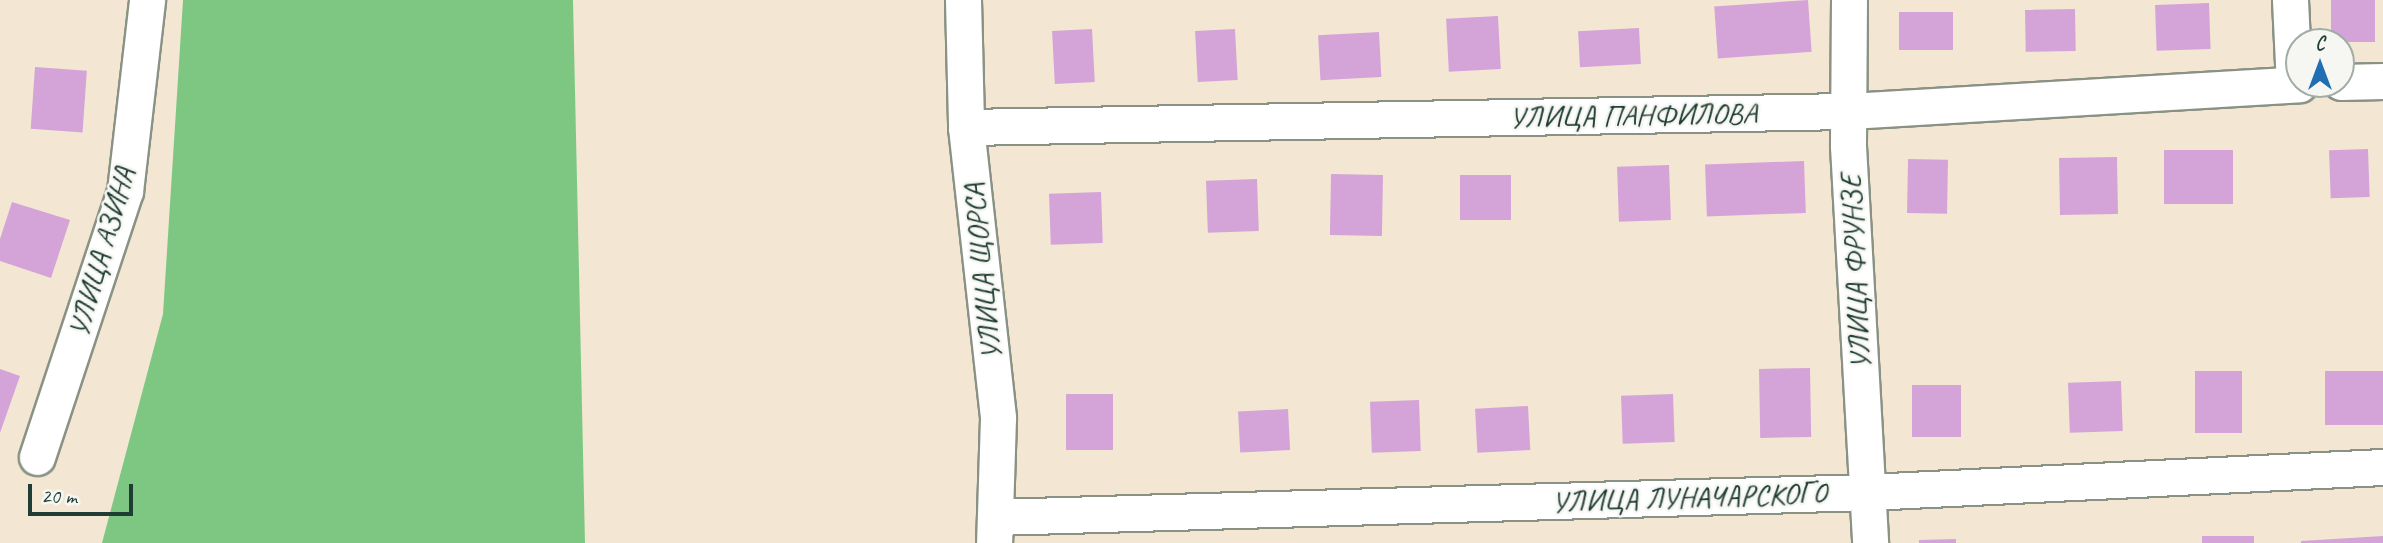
<!DOCTYPE html>
<meta charset="utf-8">
<style>
body{margin:0}
#map{position:relative;width:2383px;height:543px;overflow:hidden;background:#f3e7d3;font-family:Caveat,sans-serif}
div>[style]{position:absolute}
.green>*{inset:0;background:#7ec783}
.building>*{inset:0;background:#d4a4d9;transform-origin:0 0}
.roads{filter:drop-shadow(2px 0 #899284) drop-shadow(-2px 0 #899284) drop-shadow(0 2px #899284) drop-shadow(0 -2px #899284)}
.street>*{height:35px;margin:-17.5px;padding:0 17.5px;transform-origin:17.5px;border-radius:17.5px;background:#fff}
span{translate:-50% -50%;white-space:nowrap;text-align:center;line-height:1.15;-webkit-text-stroke:5px #f6f6f2;paint-order:stroke}
.street-label{font-size:30px;color:#1f3d34}
.north{position:absolute;left:2285px;top:28px;width:70px;height:70px;box-sizing:border-box;background:#f6f6f2;border:2px solid #a0aca6;border-radius:50%;rotate:0deg;font-size:19px;font-weight:700;line-height:28px;text-align:center;color:#1f3d34}
.north::after{content:'';display:block;margin:auto;width:24px;height:32px;background:#1f6fb2;clip-path:polygon(50% 0,100% 100%,50% 72%,0 100%)}
.scale{position:absolute;left:28px;top:484px;width:105px;height:32px;box-sizing:border-box;border:4px solid #1f3d34;border-top:0;padding-left:9px;font-size:21px;line-height:24px;white-space:nowrap;color:#1f3d34;-webkit-text-stroke:5px #f6f6f2;paint-order:stroke}
</style>
<div id="map">
<div class="green">
<div style="clip-path:polygon(183px 0,573px 0,585px 543px,102px 543px,163px 314px)"></div>
</div>
<div class="building">
<div style="left:1808px;top:0;width:52px;height:94px;rotate:86deg"></div>
<div style="left:2331px;top:0;width:44px;height:42px"></div>
<div style="left:2209px;top:3px;width:46px;height:54px;rotate:88deg"></div>
<div style="left:2075px;top:9px;width:42px;height:50px;rotate:89deg"></div>
<div style="left:1899px;top:12px;width:54px;height:38px"></div>
<div style="left:1498px;top:16px;width:53px;height:52px;rotate:87deg"></div>
<div style="left:1639px;top:28px;width:36px;height:61px;rotate:87deg"></div>
<div style="left:1092px;top:29px;width:53px;height:40px;rotate:87deg"></div>
<div style="left:1235px;top:29px;width:51px;height:40px;rotate:87deg"></div>
<div style="left:1379px;top:32px;width:45px;height:61px;rotate:87deg"></div>
<div style="left:35px;top:67px;width:52px;height:62px;rotate:4deg"></div>
<div style="left:2368px;top:149px;width:48px;height:39px;rotate:88deg"></div>
<div style="left:2164px;top:150px;width:69px;height:54px"></div>
<div style="left:2117px;top:157px;width:57px;height:58px;rotate:89deg"></div>
<div style="left:1908px;top:159px;width:40px;height:54px;rotate:1deg"></div>
<div style="left:1804px;top:161px;width:52px;height:99px;rotate:88deg"></div>
<div style="left:1669px;top:165px;width:55px;height:52px;rotate:88deg"></div>
<div style="left:1331px;top:174px;width:52px;height:61px;rotate:1deg"></div>
<div style="left:1460px;top:175px;width:51px;height:45px"></div>
<div style="left:1257px;top:179px;width:52px;height:51px;rotate:88deg"></div>
<div style="left:1101px;top:192px;width:51px;height:52px;rotate:88deg"></div>
<div style="clip-path:polygon(12px 202px,70px 220px,51px 278px,0 261px,0 239px)"></div>
<div style="left:1810px;top:368px;width:69px;height:51px;rotate:89deg"></div>
<div style="clip-path:polygon(0 369px,20px 376px,0 433px)"></div>
<div style="left:2195px;top:371px;width:47px;height:62px"></div>
<div style="left:2383px;top:371px;width:54px;height:58px;rotate:90deg"></div>
<div style="left:2121px;top:381px;width:50px;height:53px;rotate:88deg"></div>
<div style="left:1912px;top:385px;width:49px;height:52px"></div>
<div style="left:1066px;top:394px;width:47px;height:56px"></div>
<div style="left:1673px;top:394px;width:48px;height:52px;rotate:88deg"></div>
<div style="left:1419px;top:400px;width:51px;height:49px;rotate:88deg"></div>
<div style="left:1528px;top:406px;width:44px;height:53px;rotate:87deg"></div>
<div style="left:1288px;top:409px;width:41px;height:50px;rotate:87deg"></div>
<div style="left:2202px;top:536px;width:52px;height:7px"></div>
<div style="clip-path:polygon(2383px 536px,2383px 543px,2301px 543px,2301px 541px)"></div>
<div style="clip-path:polygon(1956px 539px,1956px 543px,1919px 543px,1919px 540px)"></div>
</div>
<div class="roads">
<div class="street">
<div style="left:963px;top:0;width:127px;rotate:88.6deg"></div>
<div style="left:966px;top:127px;width:293px;rotate:83.7deg"></div>
<div style="left:998px;top:418px;width:125px;rotate:91.8deg"></div>
<div style="left:1849px;top:0;width:146px;rotate:90.4deg"></div>
<div style="left:1848px;top:146px;width:398px;rotate:86.8deg"></div>
<div style="left:2290px;top:0;width:84px;rotate:87.3deg"></div>
<div style="left:2341px;top:82px;width:42px;rotate:-1.4deg"></div>
<div style="left:966px;top:127px;width:884px;rotate:-1.04deg"></div>
<div style="left:1850px;top:111px;width:450px;rotate:-3.4deg"></div>
<div style="left:37px;top:457px;width:280px;rotate:-71.7deg"></div>
<div style="left:125px;top:191px;width:192px;rotate:-83.4deg"></div>
<div style="left:995px;top:517px;width:873px;rotate:-1.64deg"></div>
<div style="left:1868px;top:492px;width:516px;rotate:-2.78deg"></div>
</div>
</div>
<div class="street-label">
<span style="left:1633px;top:115px;rotate:-1deg">УЛИЦА ПАНФИЛОВА</span>
<span style="left:101px;top:252px;rotate:-74deg">УЛИЦА АЗИНА</span>
<span style="left:982px;top:272px;rotate:-96deg">УЛИЦА ЩОРСА</span>
<span style="left:1855px;top:272px;rotate:-93deg">УЛИЦА ФРУНЗЕ</span>
<span style="left:1689px;top:497px;rotate:-2deg">УЛИЦА ЛУНАЧАРСКОГО</span>
</div>
<div class="north">С</div>
<div class="scale">20 m</div>
</div>
